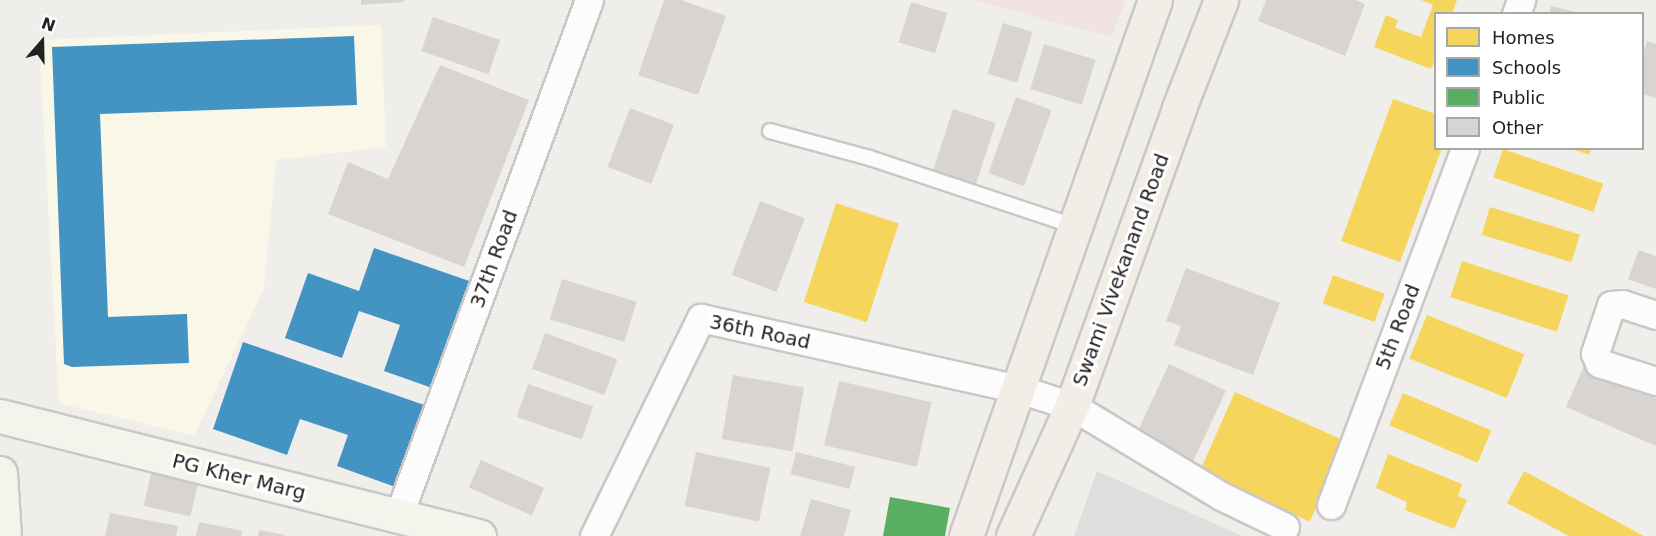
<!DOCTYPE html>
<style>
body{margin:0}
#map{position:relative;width:1656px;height:536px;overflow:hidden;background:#f0eeeb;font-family:"DejaVu Sans",sans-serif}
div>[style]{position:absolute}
.residential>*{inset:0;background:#dfdedc}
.commercial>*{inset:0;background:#f1e3e1}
.education>*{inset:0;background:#f8f7e8}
.homes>*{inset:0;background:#f6d55c;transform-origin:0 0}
.schools>*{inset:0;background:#4393c3}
.public>*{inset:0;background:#5aae61}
.building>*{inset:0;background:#d7d4d2;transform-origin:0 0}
.roads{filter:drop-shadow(2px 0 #c9c8c7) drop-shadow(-2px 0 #c9c8c7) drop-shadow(0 2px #c9c8c7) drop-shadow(0 -2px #c9c8c7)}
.lane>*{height:14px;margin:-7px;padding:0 7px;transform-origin:7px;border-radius:7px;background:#fdfcfc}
.street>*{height:27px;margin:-13.5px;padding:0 13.5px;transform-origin:13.5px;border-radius:13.5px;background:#fdfcfc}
.secondary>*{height:33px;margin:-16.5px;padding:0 16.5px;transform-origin:16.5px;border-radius:16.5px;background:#f4f4ed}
.primary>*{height:33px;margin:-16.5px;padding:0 16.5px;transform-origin:16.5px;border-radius:16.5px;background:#f3ede7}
span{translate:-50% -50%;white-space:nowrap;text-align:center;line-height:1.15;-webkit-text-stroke:6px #fff;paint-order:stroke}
.street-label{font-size:20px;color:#222}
.legend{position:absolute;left:1434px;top:12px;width:210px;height:138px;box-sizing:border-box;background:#fff;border:2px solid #a7a7a7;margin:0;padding:8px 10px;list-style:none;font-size:18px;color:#222}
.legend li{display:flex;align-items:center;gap:12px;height:30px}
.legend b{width:30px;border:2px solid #a7a7a7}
.north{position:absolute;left:12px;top:12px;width:60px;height:60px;-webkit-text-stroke:4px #fff;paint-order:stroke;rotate:20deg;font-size:16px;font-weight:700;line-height:24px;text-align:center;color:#222}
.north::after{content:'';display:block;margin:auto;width:21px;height:27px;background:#222;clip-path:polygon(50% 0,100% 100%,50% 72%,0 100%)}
</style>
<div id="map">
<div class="residential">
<div style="clip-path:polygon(1097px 471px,1242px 536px,1074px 536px)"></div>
</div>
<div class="commercial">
<div style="clip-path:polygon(972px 0,1126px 0,1111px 37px)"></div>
</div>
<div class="education">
<div style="clip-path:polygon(381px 25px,386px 147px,276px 160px,264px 288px,194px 436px,59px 403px,39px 40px)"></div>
</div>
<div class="homes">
<div style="clip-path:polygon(1421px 0,1457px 0,1452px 14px,1436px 14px,1436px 58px,1431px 69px,1374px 47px,1386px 15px,1398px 20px,1395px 28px,1421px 37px,1433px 5px)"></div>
<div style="clip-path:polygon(1393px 99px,1436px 114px,1436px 148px,1442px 148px,1400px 262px,1341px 241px)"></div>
<div style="clip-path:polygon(1570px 148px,1591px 148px,1589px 155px)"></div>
<div style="left:1503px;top:149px;width:106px;height:30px;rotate:19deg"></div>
<div style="left:836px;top:203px;width:66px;height:104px;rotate:18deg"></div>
<div style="left:1490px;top:207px;width:94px;height:29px;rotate:17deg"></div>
<div style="left:1462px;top:261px;width:112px;height:38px;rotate:18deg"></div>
<div style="left:1333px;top:275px;width:55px;height:30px;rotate:20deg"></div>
<div style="left:1427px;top:315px;width:105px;height:47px;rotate:22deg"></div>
<div style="left:1235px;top:392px;width:121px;height:88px;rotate:24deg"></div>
<div style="left:1403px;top:393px;width:96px;height:35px;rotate:23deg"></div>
<div style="clip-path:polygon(1388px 454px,1462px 484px,1458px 496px,1467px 500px,1454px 529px,1405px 510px,1407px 502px,1376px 488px)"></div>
<div style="clip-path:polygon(1524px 471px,1644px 536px,1569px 536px,1507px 503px)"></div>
</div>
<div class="schools">
<div style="clip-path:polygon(354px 36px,357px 105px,100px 114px,108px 317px,187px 314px,189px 363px,72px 367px,64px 364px,52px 47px)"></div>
<div style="clip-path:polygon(374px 248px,475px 283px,438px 390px,384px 371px,400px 325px,359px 311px,342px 358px,285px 338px,308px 273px,359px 291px)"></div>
<div style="clip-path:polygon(243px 342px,430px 407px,401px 489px,337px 466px,348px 435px,300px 419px,287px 455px,213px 429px)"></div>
</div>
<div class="public">
<div style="clip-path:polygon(890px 497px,950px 508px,945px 536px,883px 536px)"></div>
</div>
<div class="building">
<div style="clip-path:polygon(361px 0,404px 0,404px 2px,361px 5px)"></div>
<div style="clip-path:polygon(664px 0,681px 0,726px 16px,698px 95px,638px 75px)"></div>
<div style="clip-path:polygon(1266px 0,1356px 0,1365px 4px,1345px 56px,1258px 21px)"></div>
<div style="left:911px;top:2px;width:38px;height:42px;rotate:17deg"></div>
<div style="clip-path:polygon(1551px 6px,1580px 13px,1580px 14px,1549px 14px)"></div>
<div style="left:433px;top:17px;width:71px;height:36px;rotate:19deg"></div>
<div style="left:1003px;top:23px;width:31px;height:53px;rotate:17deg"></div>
<div style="clip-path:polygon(1647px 41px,1656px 44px,1656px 98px,1642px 94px,1642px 58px)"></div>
<div style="left:1044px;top:44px;width:54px;height:47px;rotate:17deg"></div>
<div style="clip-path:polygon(440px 65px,529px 100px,464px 267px,328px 214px,348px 162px,388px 179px)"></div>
<div style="left:1016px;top:97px;width:38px;height:81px;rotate:20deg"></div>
<div style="left:630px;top:108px;width:47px;height:63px;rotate:21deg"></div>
<div style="left:953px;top:109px;width:45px;height:65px;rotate:18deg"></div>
<div style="left:760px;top:201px;width:48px;height:79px;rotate:21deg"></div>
<div style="clip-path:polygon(1639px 250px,1656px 256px,1656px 289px,1628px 279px)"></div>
<div style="clip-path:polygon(1186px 268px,1280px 303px,1253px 375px,1174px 345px,1181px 326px,1166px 321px)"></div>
<div style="left:562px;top:279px;width:78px;height:42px;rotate:17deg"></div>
<div style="left:545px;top:333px;width:77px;height:38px;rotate:20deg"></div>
<div style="left:1169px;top:364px;width:63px;height:81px;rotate:25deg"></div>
<div style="clip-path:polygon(1584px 366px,1656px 398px,1656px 446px,1566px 407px)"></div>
<div style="left:733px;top:375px;width:72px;height:65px;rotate:10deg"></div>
<div style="left:839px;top:381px;width:95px;height:66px;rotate:13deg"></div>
<div style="left:528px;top:384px;width:69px;height:35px;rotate:19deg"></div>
<div style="left:696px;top:452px;width:76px;height:55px;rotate:12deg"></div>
<div style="left:796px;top:452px;width:61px;height:23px;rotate:14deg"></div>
<div style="left:481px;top:460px;width:69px;height:30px;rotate:24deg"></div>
<div style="left:154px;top:461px;width:48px;height:46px;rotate:13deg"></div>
<div style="clip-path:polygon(811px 499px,851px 510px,844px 536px,800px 536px)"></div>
<div style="clip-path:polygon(110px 513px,178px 526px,176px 536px,105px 536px)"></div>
<div style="clip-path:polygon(199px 522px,243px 531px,241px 536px,196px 536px)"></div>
<div style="clip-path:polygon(259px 530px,285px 535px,285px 536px,258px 536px)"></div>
</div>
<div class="roads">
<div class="lane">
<div style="left:770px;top:131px;width:104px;rotate:15.1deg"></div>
<div style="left:870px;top:158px;width:218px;rotate:18.4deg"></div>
</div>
<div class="street">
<div style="left:1516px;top:14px;width:15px;rotate:-70deg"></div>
<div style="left:1656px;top:315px;width:35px;rotate:-162deg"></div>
<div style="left:1623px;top:304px;width:12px;rotate:175deg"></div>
<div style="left:1611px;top:305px;width:51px;rotate:108.4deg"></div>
<div style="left:1595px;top:353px;width:11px;rotate:68deg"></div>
<div style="left:1599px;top:363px;width:60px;rotate:17.5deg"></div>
<div style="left:1331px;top:505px;width:381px;rotate:-69.4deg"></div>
<div style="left:398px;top:517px;width:551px;rotate:-69.72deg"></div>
<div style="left:594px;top:536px;width:243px;rotate:-63.9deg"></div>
<div style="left:701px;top:318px;width:326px;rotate:12.6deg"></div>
<div style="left:1019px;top:389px;width:56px;rotate:17.8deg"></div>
<div style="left:1072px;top:406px;width:174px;rotate:31.1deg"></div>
<div style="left:1221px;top:496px;width:71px;rotate:25.8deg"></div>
</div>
<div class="secondary">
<div style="left:0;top:416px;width:494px;rotate:14.1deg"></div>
<div style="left:0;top:473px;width:63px;rotate:86.4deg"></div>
</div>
<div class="primary">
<div style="left:966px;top:536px;width:568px;rotate:-70.58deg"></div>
<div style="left:1013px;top:536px;width:143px;rotate:-65.6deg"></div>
<div style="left:1072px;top:406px;width:317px;rotate:-70.2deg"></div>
<div style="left:1179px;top:108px;width:116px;rotate:-68.7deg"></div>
</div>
</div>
<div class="street-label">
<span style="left:494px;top:259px;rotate:-70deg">37th Road</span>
<span style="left:1121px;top:270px;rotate:-70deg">Swami Vivekanand Road</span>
<span style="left:1398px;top:327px;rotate:-69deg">5th Road</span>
<span style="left:760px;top:332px;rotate:12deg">36th Road</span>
<span style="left:239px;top:477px;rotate:14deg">PG Kher Marg</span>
</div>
<ul class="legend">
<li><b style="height:16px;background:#f6d55c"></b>Homes</li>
<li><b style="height:16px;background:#4393c3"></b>Schools</li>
<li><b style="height:16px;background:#5aae61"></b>Public</li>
<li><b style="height:16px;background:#d7d4d2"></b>Other</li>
</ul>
<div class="north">N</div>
</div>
